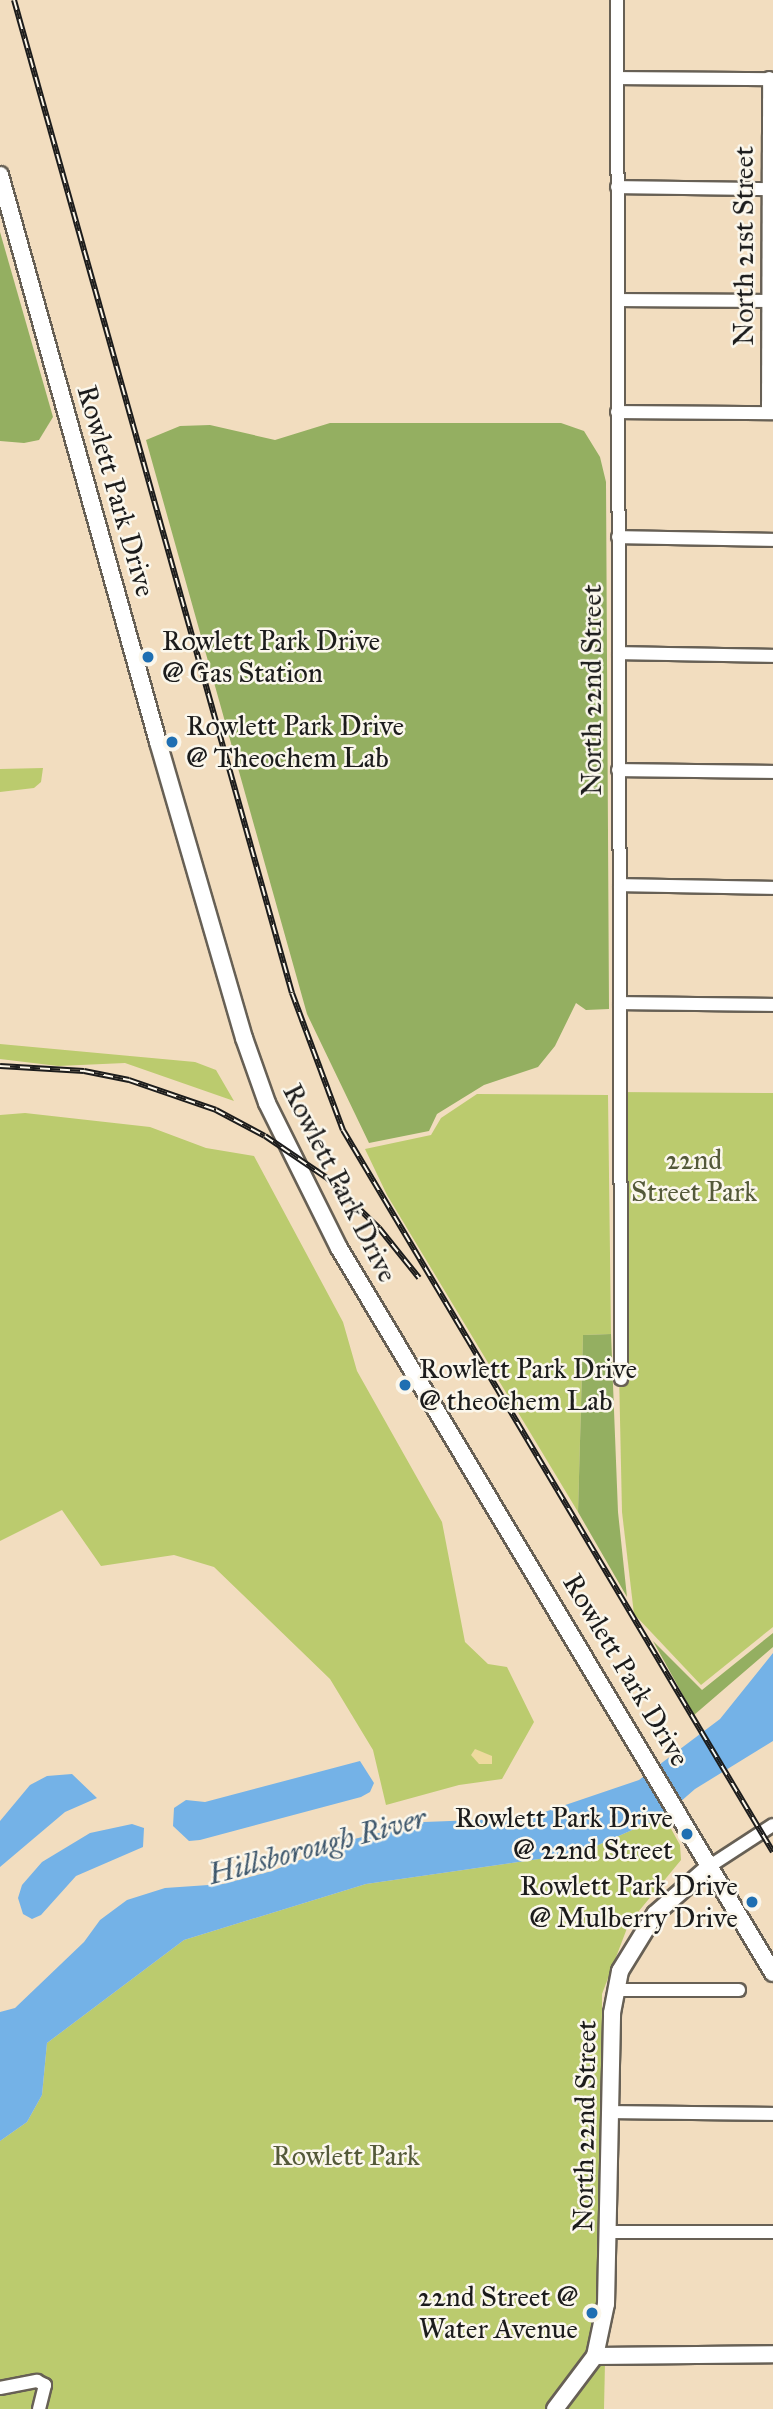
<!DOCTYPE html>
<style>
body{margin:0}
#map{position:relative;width:773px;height:2409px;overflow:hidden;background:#f2ddbf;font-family:"IM FELL Great Primer",serif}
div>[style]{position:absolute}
.green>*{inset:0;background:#bbcb6e}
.forest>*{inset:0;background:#94af61}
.sand>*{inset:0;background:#eeda9e}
.water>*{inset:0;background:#74b2e7}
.roads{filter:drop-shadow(2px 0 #676055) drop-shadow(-2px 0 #676055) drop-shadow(0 2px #676055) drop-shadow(0 -2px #676055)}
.street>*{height:12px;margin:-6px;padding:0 6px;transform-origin:6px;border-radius:6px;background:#fff}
.secondary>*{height:16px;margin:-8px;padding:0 8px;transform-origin:8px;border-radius:8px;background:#fff}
.rail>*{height:6px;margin-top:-3px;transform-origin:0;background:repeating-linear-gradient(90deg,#fbf7ec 0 10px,#1c1c1c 0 20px);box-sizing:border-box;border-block:2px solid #1c1c1c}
.dots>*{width:19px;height:19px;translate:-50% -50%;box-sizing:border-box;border:4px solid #fbf7ec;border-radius:50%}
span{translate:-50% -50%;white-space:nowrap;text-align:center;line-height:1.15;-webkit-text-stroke:5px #fbf7ec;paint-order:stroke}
.street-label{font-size:28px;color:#1c1c1c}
.poi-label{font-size:28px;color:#1c1c1c}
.left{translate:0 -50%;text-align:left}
.right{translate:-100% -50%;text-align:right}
.park-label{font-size:28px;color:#545939}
.water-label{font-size:30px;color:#3f586d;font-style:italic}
</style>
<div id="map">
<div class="green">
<div style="clip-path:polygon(43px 768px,41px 782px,34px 788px,0 792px,0 769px)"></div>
<div style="clip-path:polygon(0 1044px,195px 1062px,216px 1070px,234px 1101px,125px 1063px,58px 1066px,0 1059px)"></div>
<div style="clip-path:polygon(613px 1092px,773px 1093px,773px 1627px,701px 1685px,634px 1614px,622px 1512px)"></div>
<div style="clip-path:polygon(477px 1094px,608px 1095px,611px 1334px,583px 1335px,578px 1512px,387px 1195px,365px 1149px,431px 1135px,441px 1118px)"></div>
<div style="clip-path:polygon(25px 1113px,150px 1127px,206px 1148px,254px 1156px,343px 1322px,357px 1371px,442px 1522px,465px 1642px,488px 1664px,507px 1667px,534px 1722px,502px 1779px,459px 1785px,386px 1805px,373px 1750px,330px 1679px,214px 1567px,174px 1555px,101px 1566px,62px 1510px,0 1541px,0 1115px)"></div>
<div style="clip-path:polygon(664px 1816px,680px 1845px,681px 1860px,629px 1923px,602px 1994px,601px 2305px,589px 2353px,549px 2409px,0 2409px,0 2141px,27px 2122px,42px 2095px,47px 2043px,184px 1940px,366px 1884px,580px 1853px)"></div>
<div style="clip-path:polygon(597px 2362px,605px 2362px,604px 2409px,563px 2409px)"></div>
</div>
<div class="forest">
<div style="clip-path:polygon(0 232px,53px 417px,39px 440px,24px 443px,0 441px)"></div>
<div style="clip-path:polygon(330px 423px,561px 423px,584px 431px,600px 457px,606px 482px,609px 1009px,586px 1010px,576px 1003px,555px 1046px,538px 1067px,484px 1085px,437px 1114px,429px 1131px,369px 1143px,307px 1014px,146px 440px,180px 426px,210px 425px,275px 440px)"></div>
<div style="clip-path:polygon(611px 1334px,618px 1512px,627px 1597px,578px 1512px,583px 1335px)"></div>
<div style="clip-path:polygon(773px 1633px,773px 1647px,694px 1715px,653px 1641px,702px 1690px)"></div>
</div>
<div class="sand">
<div style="clip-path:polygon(475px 1749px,492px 1756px,492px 1764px,479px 1764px,471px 1755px)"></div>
</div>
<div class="water">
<div style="clip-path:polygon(773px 1653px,773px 1741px,695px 1789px,664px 1816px,580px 1853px,366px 1884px,184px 1940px,47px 2043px,42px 2095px,27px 2122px,0 2141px,0 2012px,15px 2008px,84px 1942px,100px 1920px,127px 1900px,165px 1888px,223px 1884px,272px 1871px,350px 1840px,424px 1822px,527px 1818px,639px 1780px,720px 1719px)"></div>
<div style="clip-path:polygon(360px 1761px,374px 1783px,370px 1792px,361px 1797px,200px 1840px,189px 1841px,173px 1826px,174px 1808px,186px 1800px,205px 1802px)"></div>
<div style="clip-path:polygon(72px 1774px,97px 1798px,65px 1812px,0 1867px,0 1821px,30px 1785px,47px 1776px)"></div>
<div style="clip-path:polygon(132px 1824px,144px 1828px,143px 1847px,76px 1876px,41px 1915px,32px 1919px,23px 1914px,18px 1898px,22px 1885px,42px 1862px,90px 1833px)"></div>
</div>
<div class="roads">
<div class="street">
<div style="left:617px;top:0;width:1379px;rotate:89.83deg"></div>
<div style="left:617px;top:78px;width:156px;rotate:0.4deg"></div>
<div style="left:617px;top:187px;width:152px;rotate:0.8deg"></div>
<div style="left:618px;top:300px;width:150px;rotate:0.4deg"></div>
<div style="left:617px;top:412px;width:156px;rotate:0.4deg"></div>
<div style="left:768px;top:413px;width:335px;rotate:-89.8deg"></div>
<div style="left:618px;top:537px;width:155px;rotate:1.1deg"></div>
<div style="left:619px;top:653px;width:154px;rotate:1.1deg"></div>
<div style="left:618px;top:770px;width:155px;rotate:0.7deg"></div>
<div style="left:620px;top:885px;width:153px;rotate:1.1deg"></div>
<div style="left:620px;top:1003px;width:153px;rotate:0.7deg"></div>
<div style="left:710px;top:1866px;width:75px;rotate:-33.1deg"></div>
<div style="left:616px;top:1990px;width:123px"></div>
<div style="left:611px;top:2112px;width:162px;rotate:0.7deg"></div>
<div style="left:610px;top:2232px;width:163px"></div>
<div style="left:0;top:2388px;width:38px;rotate:-11deg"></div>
<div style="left:37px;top:2381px;width:9px;rotate:27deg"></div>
<div style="left:45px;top:2385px;width:25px;rotate:104deg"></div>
</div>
<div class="secondary">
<div style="left:0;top:175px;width:589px;rotate:74.43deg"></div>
<div style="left:158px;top:742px;width:308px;rotate:73.8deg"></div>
<div style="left:244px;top:1038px;width:69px;rotate:70.5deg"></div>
<div style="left:267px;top:1103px;width:162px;rotate:63.6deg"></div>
<div style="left:339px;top:1248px;width:845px;rotate:59.09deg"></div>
<div style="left:595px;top:2356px;width:178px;rotate:-0.6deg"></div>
<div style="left:555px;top:2409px;width:66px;rotate:-53deg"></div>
<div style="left:595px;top:2356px;width:53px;rotate:-78.1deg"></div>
<div style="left:606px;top:2304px;width:291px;rotate:-88.8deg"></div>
<div style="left:612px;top:2013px;width:43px;rotate:-79.2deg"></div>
<div style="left:620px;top:1971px;width:67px;rotate:-58.4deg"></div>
<div style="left:655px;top:1914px;width:73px;rotate:-41.1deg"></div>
</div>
</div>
<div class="rail">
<div style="left:14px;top:0;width:1031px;rotate:74.36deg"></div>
<div style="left:292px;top:993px;width:146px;rotate:69.6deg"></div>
<div style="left:343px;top:1130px;width:840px;rotate:59.22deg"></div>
<div style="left:0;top:1066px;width:84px;rotate:3.4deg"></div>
<div style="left:84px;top:1071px;width:46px;rotate:11.3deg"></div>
<div style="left:129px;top:1080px;width:92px;rotate:19deg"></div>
<div style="left:216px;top:1110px;width:55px;rotate:28deg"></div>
<div style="left:265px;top:1136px;width:75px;rotate:34.1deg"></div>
<div style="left:327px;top:1178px;width:72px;rotate:43.9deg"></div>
<div style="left:379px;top:1228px;width:64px;rotate:51.3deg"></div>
</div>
<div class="dots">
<div style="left:148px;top:657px;background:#1f6fb2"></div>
<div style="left:172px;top:742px;background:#1f6fb2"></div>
<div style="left:405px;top:1385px;background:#1f6fb2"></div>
<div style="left:687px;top:1834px;background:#1f6fb2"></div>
<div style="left:752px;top:1902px;background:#1f6fb2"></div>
<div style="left:592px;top:2313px;background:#1f6fb2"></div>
</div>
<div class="street-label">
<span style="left:744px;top:246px;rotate:-90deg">North 21st Street</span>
<span style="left:116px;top:491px;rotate:74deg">Rowlett Park Drive</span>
<span style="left:592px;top:690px;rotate:-90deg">North 22nd Street</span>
<span style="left:340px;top:1183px;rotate:63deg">Rowlett Park Drive</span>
<span style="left:626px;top:1670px;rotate:59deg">Rowlett Park Drive</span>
<span style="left:585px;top:2126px;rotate:-89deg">North 22nd Street</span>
</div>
<div class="poi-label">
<span class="left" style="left:162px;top:657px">Rowlett Park Drive<br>@ Gas Station</span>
<span class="left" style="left:186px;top:742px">Rowlett Park Drive<br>@ Theochem Lab</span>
<span class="left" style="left:419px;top:1385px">Rowlett Park Drive<br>@ theochem Lab</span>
<span class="right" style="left:673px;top:1834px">Rowlett Park Drive<br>@ 22nd Street</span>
<span class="right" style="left:738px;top:1902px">Rowlett Park Drive<br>@ Mulberry Drive</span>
<span class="right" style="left:578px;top:2313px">22nd Street @<br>Water Avenue</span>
</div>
<div class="park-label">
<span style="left:694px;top:1176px">22nd<br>Street Park</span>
<span style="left:346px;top:2156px">Rowlett Park</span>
</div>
<div class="water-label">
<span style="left:317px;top:1846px;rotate:-15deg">Hillsborough River</span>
</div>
</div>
